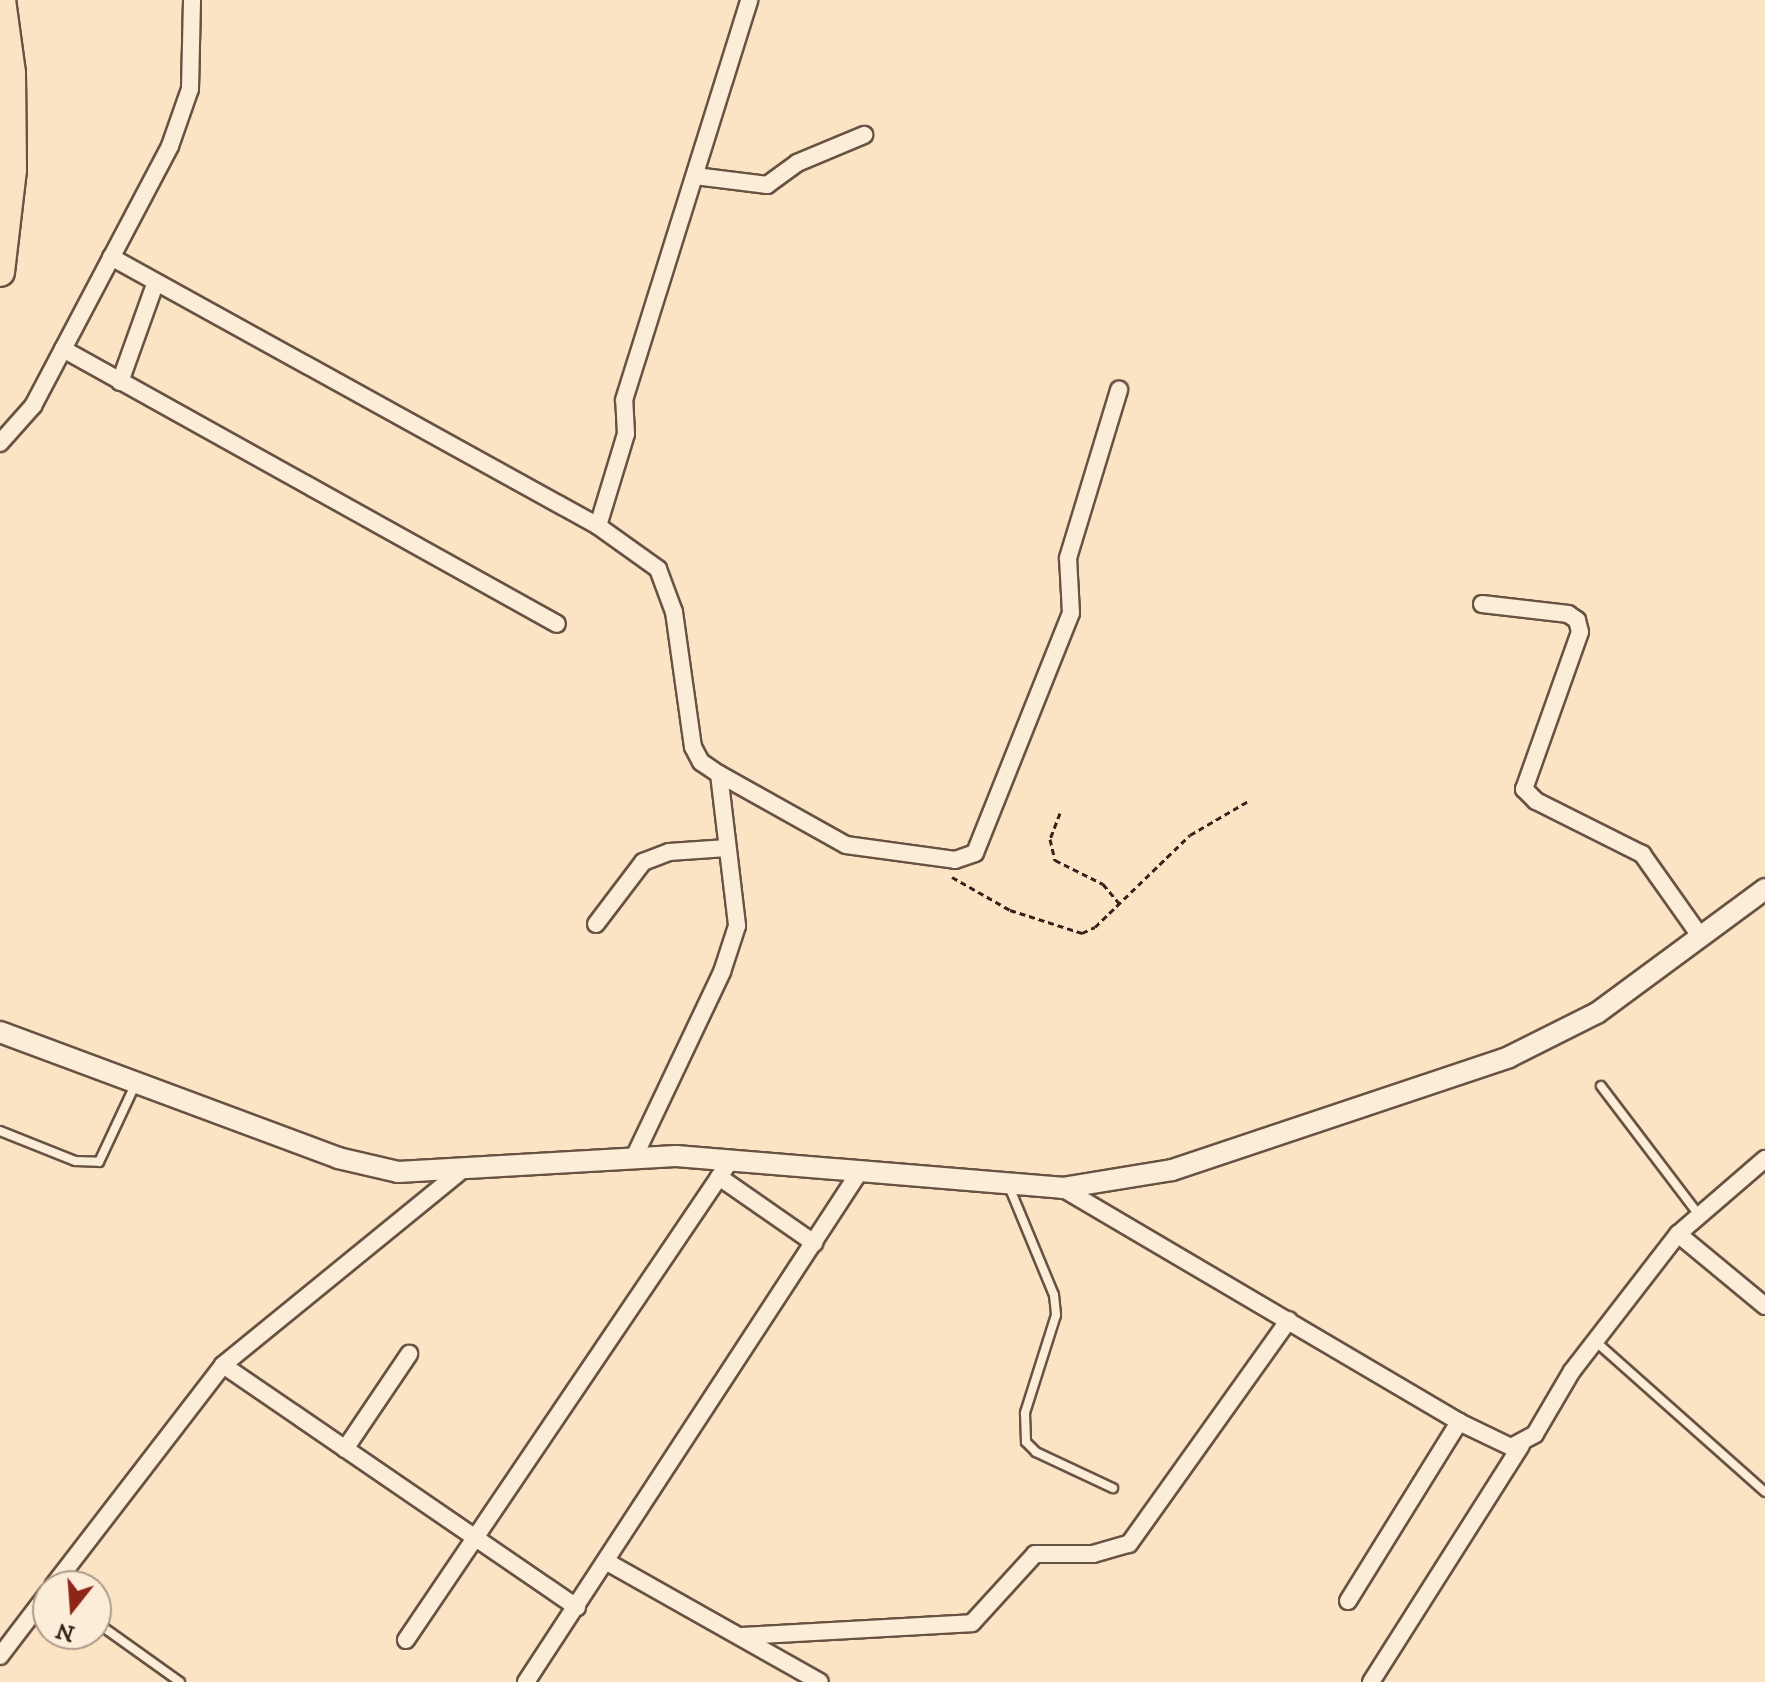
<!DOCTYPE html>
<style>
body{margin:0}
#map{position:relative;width:1765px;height:1682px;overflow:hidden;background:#fae4c3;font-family:"IM FELL DW Pica",serif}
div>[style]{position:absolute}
.path>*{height:3px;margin-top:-1.5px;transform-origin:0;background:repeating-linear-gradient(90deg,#382118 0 6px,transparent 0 10px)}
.roads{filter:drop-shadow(2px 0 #685243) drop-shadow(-2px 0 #685243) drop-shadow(0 2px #685243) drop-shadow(0 -2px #685243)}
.service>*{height:8px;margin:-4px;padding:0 4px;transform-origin:4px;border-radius:4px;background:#fcedd8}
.minor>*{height:16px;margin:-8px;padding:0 8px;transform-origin:8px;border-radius:8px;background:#fcedd8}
.tertiary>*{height:20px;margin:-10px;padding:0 10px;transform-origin:10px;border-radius:10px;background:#fcedd8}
.trunk>*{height:28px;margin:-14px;padding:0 14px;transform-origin:14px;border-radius:14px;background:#fae4c3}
span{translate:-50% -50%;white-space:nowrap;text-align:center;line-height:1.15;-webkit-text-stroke:8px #fcedd8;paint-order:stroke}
.north{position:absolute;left:32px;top:1570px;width:80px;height:80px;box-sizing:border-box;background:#fcedd8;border:2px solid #ae9b8b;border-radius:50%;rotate:197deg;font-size:22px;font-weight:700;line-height:32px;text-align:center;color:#382118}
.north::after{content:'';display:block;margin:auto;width:28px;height:36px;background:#8f2418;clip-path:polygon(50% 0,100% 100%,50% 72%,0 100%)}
</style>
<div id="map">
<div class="path">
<div style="left:1060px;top:813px;width:28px;rotate:111deg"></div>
<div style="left:1050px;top:839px;width:22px;rotate:77deg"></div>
<div style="left:1055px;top:860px;width:54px;rotate:26.6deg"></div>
<div style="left:1103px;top:884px;width:25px;rotate:50deg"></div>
<div style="left:952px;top:877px;width:67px;rotate:29.6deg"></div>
<div style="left:1010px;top:910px;width:76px;rotate:17.7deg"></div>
<div style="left:1082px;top:933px;width:14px;rotate:-25deg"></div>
<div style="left:1095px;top:927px;width:132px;rotate:-44.1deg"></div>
<div style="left:1190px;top:835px;width:69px;rotate:-30.3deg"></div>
</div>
<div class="roads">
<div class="service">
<div style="left:1601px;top:1086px;width:161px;rotate:52.8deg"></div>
<div style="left:0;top:1131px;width:81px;rotate:21.8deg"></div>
<div style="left:75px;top:1161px;width:24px;rotate:2deg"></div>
<div style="left:99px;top:1162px;width:85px;rotate:-64.9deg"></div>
<div style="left:1008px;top:1184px;width:120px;rotate:67.5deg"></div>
<div style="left:1054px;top:1295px;width:20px;rotate:84deg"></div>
<div style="left:1056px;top:1315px;width:103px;rotate:107.6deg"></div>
<div style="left:1025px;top:1413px;width:29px;rotate:88deg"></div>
<div style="left:1026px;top:1442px;width:14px;rotate:45deg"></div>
<div style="left:1036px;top:1452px;width:85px;rotate:25.1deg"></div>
<div style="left:1595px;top:1341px;width:227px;rotate:41.6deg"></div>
<div style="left:96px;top:1622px;width:103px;rotate:35.5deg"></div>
</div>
<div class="minor">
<div style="left:695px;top:176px;width:73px;rotate:7.1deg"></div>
<div style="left:767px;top:185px;width:37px;rotate:-36deg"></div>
<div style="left:797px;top:163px;width:73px;rotate:-22.7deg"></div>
<div style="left:111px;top:257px;width:556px;rotate:28.91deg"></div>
<div style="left:598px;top:526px;width:74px;rotate:35.6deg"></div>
<div style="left:658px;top:569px;width:46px;rotate:69.6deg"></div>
<div style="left:674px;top:612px;width:136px;rotate:82deg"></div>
<div style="left:693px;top:747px;width:17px;rotate:62deg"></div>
<div style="left:701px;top:762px;width:22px;rotate:34deg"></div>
<div style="left:719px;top:774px;width:153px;rotate:83.2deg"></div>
<div style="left:737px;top:926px;width:48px;rotate:108.1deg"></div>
<div style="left:722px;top:972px;width:203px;rotate:115.4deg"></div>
<div style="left:63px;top:349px;width:565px;rotate:29.1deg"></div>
<div style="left:120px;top:382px;width:104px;rotate:-70.3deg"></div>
<div style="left:0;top:443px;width:50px;rotate:-48.3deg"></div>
<div style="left:33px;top:406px;width:294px;rotate:-62.2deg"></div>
<div style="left:170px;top:146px;width:60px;rotate:-70.7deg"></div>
<div style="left:190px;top:89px;width:89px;rotate:-88.7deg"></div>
<div style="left:598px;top:526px;width:96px;rotate:-73.1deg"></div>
<div style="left:626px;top:434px;width:34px;rotate:-93deg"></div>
<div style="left:624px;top:400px;width:419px;rotate:-72.6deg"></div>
<div style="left:1482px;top:604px;width:87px;rotate:6.6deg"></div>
<div style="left:1568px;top:614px;width:11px;rotate:34deg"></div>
<div style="left:1577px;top:620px;width:12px;rotate:76deg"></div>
<div style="left:1580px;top:632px;width:167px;rotate:109.6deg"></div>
<div style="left:1524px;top:789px;width:17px;rotate:45deg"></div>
<div style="left:1536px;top:801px;width:119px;rotate:26.6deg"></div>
<div style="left:1642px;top:854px;width:100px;rotate:54.7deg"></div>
<div style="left:719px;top:774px;width:145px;rotate:29.2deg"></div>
<div style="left:846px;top:845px;width:110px;rotate:7.8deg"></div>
<div style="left:955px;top:860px;width:21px;rotate:-19deg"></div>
<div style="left:975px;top:853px;width:258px;rotate:-68.2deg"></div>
<div style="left:1071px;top:613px;width:55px;rotate:-93.1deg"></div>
<div style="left:1068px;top:558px;width:176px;rotate:-73.1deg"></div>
<div style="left:596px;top:924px;width:78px;rotate:-52.8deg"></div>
<div style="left:643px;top:862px;width:28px;rotate:-21deg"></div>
<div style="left:669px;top:852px;width:58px;rotate:-3.9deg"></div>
<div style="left:719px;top:1177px;width:116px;rotate:34.8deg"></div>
<div style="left:1062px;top:1188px;width:461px;rotate:30.5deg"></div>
<div style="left:1459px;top:1422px;width:58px;rotate:25.7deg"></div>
<div style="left:1511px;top:1447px;width:27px;rotate:-28deg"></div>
<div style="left:1535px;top:1434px;width:73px;rotate:-59.6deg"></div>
<div style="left:1572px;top:1371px;width:173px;rotate:-52.3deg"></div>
<div style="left:1678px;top:1234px;width:115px;rotate:-40.8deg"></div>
<div style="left:1678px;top:1234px;width:113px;rotate:39.6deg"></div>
<div style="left:223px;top:1365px;width:429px;rotate:34.4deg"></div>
<div style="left:345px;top:1449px;width:115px;rotate:-56deg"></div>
<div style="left:607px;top:1562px;width:244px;rotate:29.4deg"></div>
<div style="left:53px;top:1586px;width:279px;rotate:-52.4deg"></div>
<div style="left:223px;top:1365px;width:303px;rotate:-39.2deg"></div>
<div style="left:1348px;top:1601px;width:211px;rotate:-58.2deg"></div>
<div style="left:741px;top:1636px;width:231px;rotate:-3.2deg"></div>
<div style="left:972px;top:1623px;width:93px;rotate:-47.6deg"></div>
<div style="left:1035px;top:1554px;width:58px"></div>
<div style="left:1093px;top:1554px;width:37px;rotate:-16deg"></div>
<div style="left:1129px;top:1544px;width:275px;rotate:-54.5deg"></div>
<div style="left:406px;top:1640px;width:578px;rotate:-55.93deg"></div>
<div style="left:0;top:1656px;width:79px;rotate:-52.7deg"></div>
<div style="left:526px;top:1682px;width:610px;rotate:-56.83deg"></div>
<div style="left:1371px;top:1682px;width:280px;rotate:-57.6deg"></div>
</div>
<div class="tertiary">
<div style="left:0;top:1032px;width:361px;rotate:20.4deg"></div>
<div style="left:338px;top:1158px;width:62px;rotate:13.1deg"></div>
<div style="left:398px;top:1172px;width:278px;rotate:-3.3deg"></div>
<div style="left:676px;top:1156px;width:387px;rotate:4.7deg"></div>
<div style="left:1062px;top:1188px;width:111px;rotate:-9.3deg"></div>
<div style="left:1172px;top:1170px;width:355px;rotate:-18.5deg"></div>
<div style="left:1509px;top:1057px;width:98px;rotate:-26.6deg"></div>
<div style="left:1597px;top:1013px;width:209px;rotate:-36.4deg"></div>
</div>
<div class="trunk">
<div style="left:0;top:272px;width:103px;rotate:-83.3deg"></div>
<div style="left:12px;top:170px;width:97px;rotate:-90.6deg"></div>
<div style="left:11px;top:73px;width:74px;rotate:-97.8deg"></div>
</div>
</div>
<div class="north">N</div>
</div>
